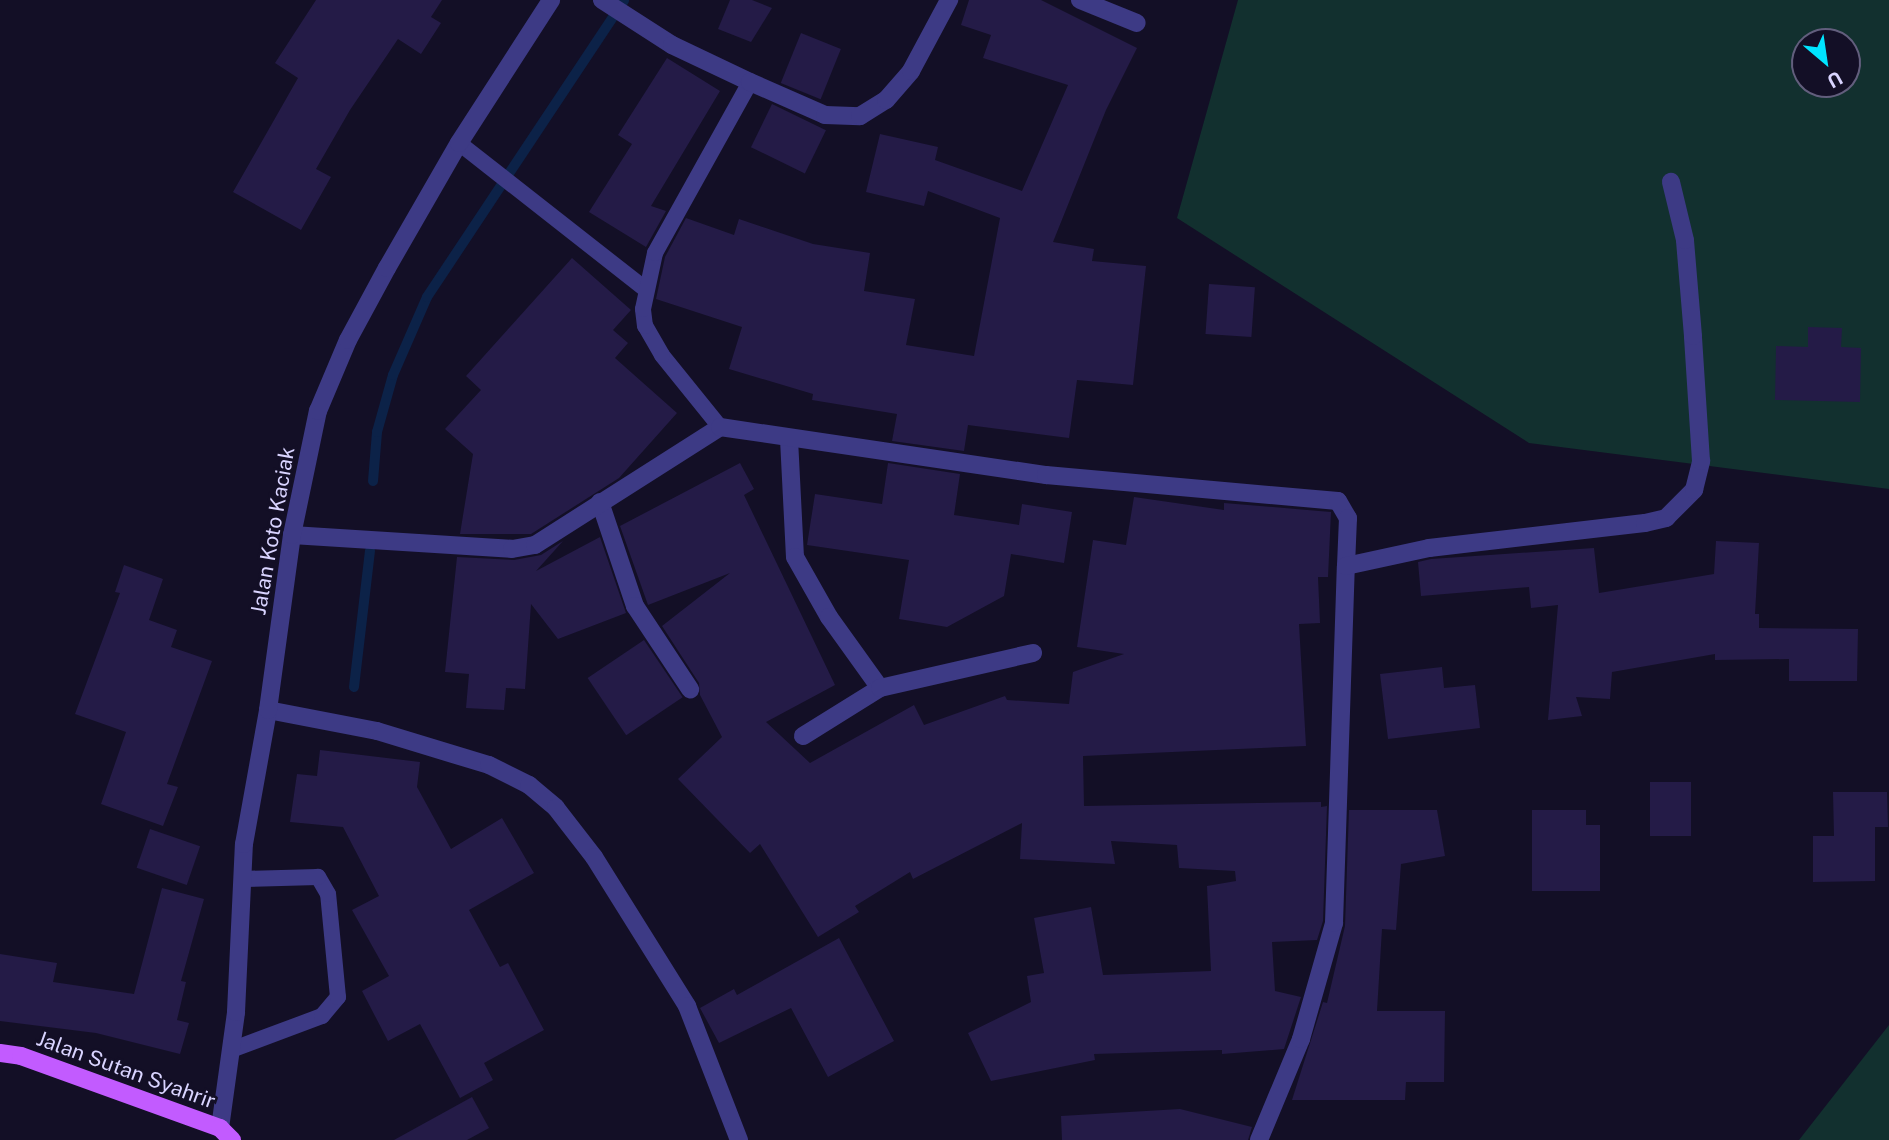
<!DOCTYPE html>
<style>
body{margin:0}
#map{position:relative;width:1889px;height:1140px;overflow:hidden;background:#130f26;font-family:"Public Sans",sans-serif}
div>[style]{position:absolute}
.green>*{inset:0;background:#12302f}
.stream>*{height:10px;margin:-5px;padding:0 5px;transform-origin:5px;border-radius:5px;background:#0c2248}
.building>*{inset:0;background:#241b47;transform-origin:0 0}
.service>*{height:16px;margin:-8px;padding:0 8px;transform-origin:8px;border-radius:8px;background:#3d3a85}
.minor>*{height:18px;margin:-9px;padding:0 9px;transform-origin:9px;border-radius:9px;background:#3d3a85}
.tertiary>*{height:18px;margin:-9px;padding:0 9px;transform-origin:9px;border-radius:9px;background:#3d3a85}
.primary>*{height:18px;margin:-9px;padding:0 9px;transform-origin:9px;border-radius:9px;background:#c25bff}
span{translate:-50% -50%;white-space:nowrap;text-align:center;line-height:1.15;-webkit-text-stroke:5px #130f26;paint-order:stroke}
.street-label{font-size:21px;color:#d9d4ff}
.north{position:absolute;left:1791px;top:28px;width:70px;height:70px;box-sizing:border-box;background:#130f26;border:2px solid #625e7d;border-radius:50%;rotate:151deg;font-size:19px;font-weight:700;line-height:28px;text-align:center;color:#d9d4ff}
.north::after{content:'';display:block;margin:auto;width:24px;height:32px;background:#00e5ff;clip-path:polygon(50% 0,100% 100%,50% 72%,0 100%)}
</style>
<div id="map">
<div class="green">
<div style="clip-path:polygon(evenodd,1238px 0,1889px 0,1889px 489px,1529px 443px,1177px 218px,1238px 0,1805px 42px,1847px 42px,1847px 84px,1805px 84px,1805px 42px)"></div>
<div style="clip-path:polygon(1889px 1025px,1889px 1140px,1799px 1140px)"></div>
</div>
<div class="stream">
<div style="left:373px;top:481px;width:49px;rotate:-85.3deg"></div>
<div style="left:377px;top:432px;width:59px;rotate:-74.3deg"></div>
<div style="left:393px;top:375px;width:85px;rotate:-66.4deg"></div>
<div style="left:427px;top:297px;width:356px;rotate:-56.4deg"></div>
<div style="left:354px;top:687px;width:137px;rotate:-83.3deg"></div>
</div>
<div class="building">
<div style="clip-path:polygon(316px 0,442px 0,431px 17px,441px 23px,421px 54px,398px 39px,350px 110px,316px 169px,331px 177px,301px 230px,233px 192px,298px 78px,275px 63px)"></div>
<div style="clip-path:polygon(730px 0,752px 0,772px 8px,751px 42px,718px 29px)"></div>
<div style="clip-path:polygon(969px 0,1041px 0,1137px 48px,1106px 110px,1053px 242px,1094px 249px,1092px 261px,1146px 266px,1133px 385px,1077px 380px,1069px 438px,968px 425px,964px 451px,892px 441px,897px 414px,812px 400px,813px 394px,729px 369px,742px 327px,656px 299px,665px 257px,686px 218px,734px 235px,739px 219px,813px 244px,870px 253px,864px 291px,915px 299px,906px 345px,974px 356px,1000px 218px,928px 191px,924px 206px,866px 192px,880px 134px,938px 147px,935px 160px,1022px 191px,1068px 85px,983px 58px,991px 35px,961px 25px)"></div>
<div style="left:801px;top:33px;width:43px;height:54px;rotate:22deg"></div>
<div style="clip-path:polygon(667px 58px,720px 91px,651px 206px,666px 211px,646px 247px,589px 212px,632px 144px,618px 135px)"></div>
<div style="left:772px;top:104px;width:60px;height:48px;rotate:26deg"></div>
<div style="clip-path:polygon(572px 258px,631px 310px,613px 330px,628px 343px,615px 358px,677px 413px,619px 478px,531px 534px,460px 534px,473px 454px,445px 429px,481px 390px,466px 376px)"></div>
<div style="left:1209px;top:284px;width:46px;height:50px;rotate:4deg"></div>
<div style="clip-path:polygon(1808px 327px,1842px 328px,1841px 347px,1861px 348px,1860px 402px,1775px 400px,1776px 346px,1808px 347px)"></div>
<div style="clip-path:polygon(740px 463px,754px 489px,744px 495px,835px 685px,766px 722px,810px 763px,914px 705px,924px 725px,1005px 696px,1007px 700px,1069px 704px,1073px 672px,1124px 654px,1077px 647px,1093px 540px,1126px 545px,1134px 497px,1224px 510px,1224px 503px,1331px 512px,1328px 577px,1318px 577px,1320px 623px,1299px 624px,1306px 746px,1083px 756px,1084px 806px,1321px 802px,1321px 807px,1327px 806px,1323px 921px,1317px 940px,1272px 942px,1275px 991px,1301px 997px,1284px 1049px,1222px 1054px,1222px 1050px,1094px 1054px,1095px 1060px,991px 1081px,968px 1033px,1031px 1002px,1027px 976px,1044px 973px,1034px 918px,1091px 907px,1103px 975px,1211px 971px,1207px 886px,1236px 881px,1235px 871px,1179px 868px,1177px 845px,1111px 841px,1115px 864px,1020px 859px,1022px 823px,913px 879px,910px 872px,855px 906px,859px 912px,818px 937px,760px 844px,750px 853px,678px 779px,722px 737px,700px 695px,699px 683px,662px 626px,730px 573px,648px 605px,620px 526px)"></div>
<div style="clip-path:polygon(888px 463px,960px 474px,954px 515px,1019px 525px,1022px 504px,1072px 512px,1064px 563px,1011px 554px,1004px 596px,947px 627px,899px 619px,909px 560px,807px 545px,815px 494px,882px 504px)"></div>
<div style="clip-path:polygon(600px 537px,626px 613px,558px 639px,531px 604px,525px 689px,506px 688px,504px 710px,466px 708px,469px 674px,445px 672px,457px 557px,514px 560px,541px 555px,563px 541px,536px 571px)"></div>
<div style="clip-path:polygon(1716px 541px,1759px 543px,1755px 614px,1759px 614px,1759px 628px,1858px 629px,1857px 681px,1789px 681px,1789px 659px,1715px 660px,1715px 654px,1612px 672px,1610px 699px,1576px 697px,1582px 716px,1548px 720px,1558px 605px,1531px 608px,1529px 587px,1421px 596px,1418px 562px,1431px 559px,1594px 548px,1599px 593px,1714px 574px)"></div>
<div style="clip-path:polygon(124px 565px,163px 579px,149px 620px,177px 630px,171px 647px,212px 661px,167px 784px,178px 787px,163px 826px,101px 804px,126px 732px,75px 714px,120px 593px,115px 592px)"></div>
<div style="left:644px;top:640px;width:69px;height:68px;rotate:56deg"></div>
<div style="clip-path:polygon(1442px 667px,1444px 688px,1475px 685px,1480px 728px,1388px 739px,1380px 674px)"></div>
<div style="clip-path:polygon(320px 750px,420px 762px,417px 787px,451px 849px,502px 818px,534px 873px,469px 910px,500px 967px,508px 963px,544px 1030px,484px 1063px,493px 1080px,460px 1098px,420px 1024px,388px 1041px,362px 991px,389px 976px,352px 910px,379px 896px,343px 827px,290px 822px,297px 774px,317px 776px)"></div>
<div style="left:1650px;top:782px;width:41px;height:54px"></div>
<div style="clip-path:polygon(1833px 792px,1887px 792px,1888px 827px,1875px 827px,1875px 881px,1813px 882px,1813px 836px,1834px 836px)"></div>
<div style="clip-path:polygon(1349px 810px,1437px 810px,1445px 856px,1401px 864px,1396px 930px,1382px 929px,1377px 1011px,1445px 1011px,1444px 1082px,1406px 1082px,1405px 1100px,1292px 1100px,1323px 1002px,1327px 1003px,1345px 926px)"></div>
<div style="clip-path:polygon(1532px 810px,1586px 810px,1586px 825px,1600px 825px,1600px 891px,1532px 891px)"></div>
<div style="left:150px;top:829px;width:53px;height:41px;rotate:19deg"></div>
<div style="clip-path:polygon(162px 888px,204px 899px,181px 981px,186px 982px,177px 1020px,189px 1023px,180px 1054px,96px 1033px,0 1021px,0 954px,57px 963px,53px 982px,134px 994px)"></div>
<div style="clip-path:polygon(839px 938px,894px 1041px,828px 1077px,791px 1008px,719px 1043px,700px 1008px,734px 989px,737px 995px)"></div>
<div style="clip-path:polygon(472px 1097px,489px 1128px,467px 1140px,394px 1140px)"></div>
<div style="clip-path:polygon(1180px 1109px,1252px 1127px,1248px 1140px,1062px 1140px,1061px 1116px)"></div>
</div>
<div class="service">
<div style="left:459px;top:143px;width:236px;rotate:38.1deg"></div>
<div style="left:720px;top:427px;width:92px;rotate:-128.9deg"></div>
<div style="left:662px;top:355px;width:34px;rotate:-120deg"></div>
<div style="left:645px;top:326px;width:17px;rotate:-97deg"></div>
<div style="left:643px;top:309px;width:57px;rotate:-77.9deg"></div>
<div style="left:655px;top:253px;width:196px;rotate:-60.9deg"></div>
<div style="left:231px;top:1050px;width:97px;rotate:-20.5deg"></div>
<div style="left:322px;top:1016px;width:25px;rotate:-50deg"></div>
<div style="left:338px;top:997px;width:103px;rotate:-95.5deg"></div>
<div style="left:328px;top:894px;width:20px;rotate:-120deg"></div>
<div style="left:318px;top:877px;width:75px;rotate:178.5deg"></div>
</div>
<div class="minor">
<div style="left:602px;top:0;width:83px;rotate:32.7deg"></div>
<div style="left:672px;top:45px;width:86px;rotate:25.4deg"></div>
<div style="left:750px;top:82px;width:82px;rotate:23.7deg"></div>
<div style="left:825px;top:115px;width:35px;rotate:2deg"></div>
<div style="left:860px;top:116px;width:31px;rotate:-32deg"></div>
<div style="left:886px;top:100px;width:38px;rotate:-49deg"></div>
<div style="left:911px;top:71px;width:81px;rotate:-61.8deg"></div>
<div style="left:1080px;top:0;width:61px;rotate:22deg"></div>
<div style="left:789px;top:439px;width:118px;rotate:87.1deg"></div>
<div style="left:795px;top:557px;width:69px;rotate:60.5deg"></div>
<div style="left:829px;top:617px;width:87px;rotate:54.3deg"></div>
<div style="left:600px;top:502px;width:110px;rotate:71.4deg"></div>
<div style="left:635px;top:606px;width:100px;rotate:56.5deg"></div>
<div style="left:292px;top:535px;width:220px;rotate:3.6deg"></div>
<div style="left:512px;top:549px;width:23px;rotate:-10deg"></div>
<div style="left:535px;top:545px;width:219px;rotate:-32.5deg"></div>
<div style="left:720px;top:427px;width:330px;rotate:8.4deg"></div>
<div style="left:1046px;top:475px;width:293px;rotate:5.1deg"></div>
<div style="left:1338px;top:501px;width:20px;rotate:60deg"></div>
<div style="left:1348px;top:518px;width:48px;rotate:92.4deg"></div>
<div style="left:268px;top:710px;width:111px;rotate:10.9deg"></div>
<div style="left:377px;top:731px;width:117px;rotate:16.9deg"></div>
<div style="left:489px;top:765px;width:45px;rotate:26.6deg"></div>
<div style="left:529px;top:785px;width:35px;rotate:40deg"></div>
<div style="left:556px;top:808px;width:62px;rotate:52.2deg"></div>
<div style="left:594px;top:857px;width:176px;rotate:58deg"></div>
<div style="left:687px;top:1006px;width:144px;rotate:68.8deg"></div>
<div style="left:803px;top:736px;width:91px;rotate:-31.9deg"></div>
<div style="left:880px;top:688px;width:157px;rotate:-12.9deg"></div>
<div style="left:1259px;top:1140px;width:109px;rotate:-67.4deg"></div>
<div style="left:1301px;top:1039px;width:121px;rotate:-74.1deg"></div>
<div style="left:1334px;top:923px;width:357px;rotate:-88.1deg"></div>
<div style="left:1346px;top:566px;width:85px;rotate:-12.2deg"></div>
<div style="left:1429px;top:548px;width:217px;rotate:-6.6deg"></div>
<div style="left:1645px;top:523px;width:22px;rotate:-13deg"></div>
<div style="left:1666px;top:518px;width:40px;rotate:-45deg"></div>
<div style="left:1694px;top:490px;width:30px;rotate:-76deg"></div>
<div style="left:1701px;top:461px;width:125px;rotate:-93.7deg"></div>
<div style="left:1693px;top:336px;width:96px;rotate:-94.8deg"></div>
<div style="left:1685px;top:240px;width:60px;rotate:-103.6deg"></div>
</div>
<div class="tertiary">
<div style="left:220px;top:1128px;width:117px;rotate:-82.1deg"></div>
<div style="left:236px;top:1012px;width:168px;rotate:-87.3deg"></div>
<div style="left:244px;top:844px;width:136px;rotate:-79.8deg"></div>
<div style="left:268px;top:710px;width:177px;rotate:-82.2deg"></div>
<div style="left:292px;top:535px;width:127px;rotate:-78.2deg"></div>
<div style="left:318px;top:411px;width:77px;rotate:-67.1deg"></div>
<div style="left:348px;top:340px;width:82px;rotate:-61.6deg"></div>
<div style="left:387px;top:268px;width:144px;rotate:-60.1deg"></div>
<div style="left:459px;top:143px;width:170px;rotate:-57.2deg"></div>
</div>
<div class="primary">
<div style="left:0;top:1053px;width:21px;rotate:8deg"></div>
<div style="left:21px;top:1056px;width:212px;rotate:19.9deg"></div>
<div style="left:220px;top:1128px;width:17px;rotate:45deg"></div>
</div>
<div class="street-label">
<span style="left:273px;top:531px;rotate:-80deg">Jalan Koto Kaciak</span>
<span style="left:126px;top:1070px;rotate:20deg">Jalan Sutan Syahrir</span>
</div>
<div class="north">U</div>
</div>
